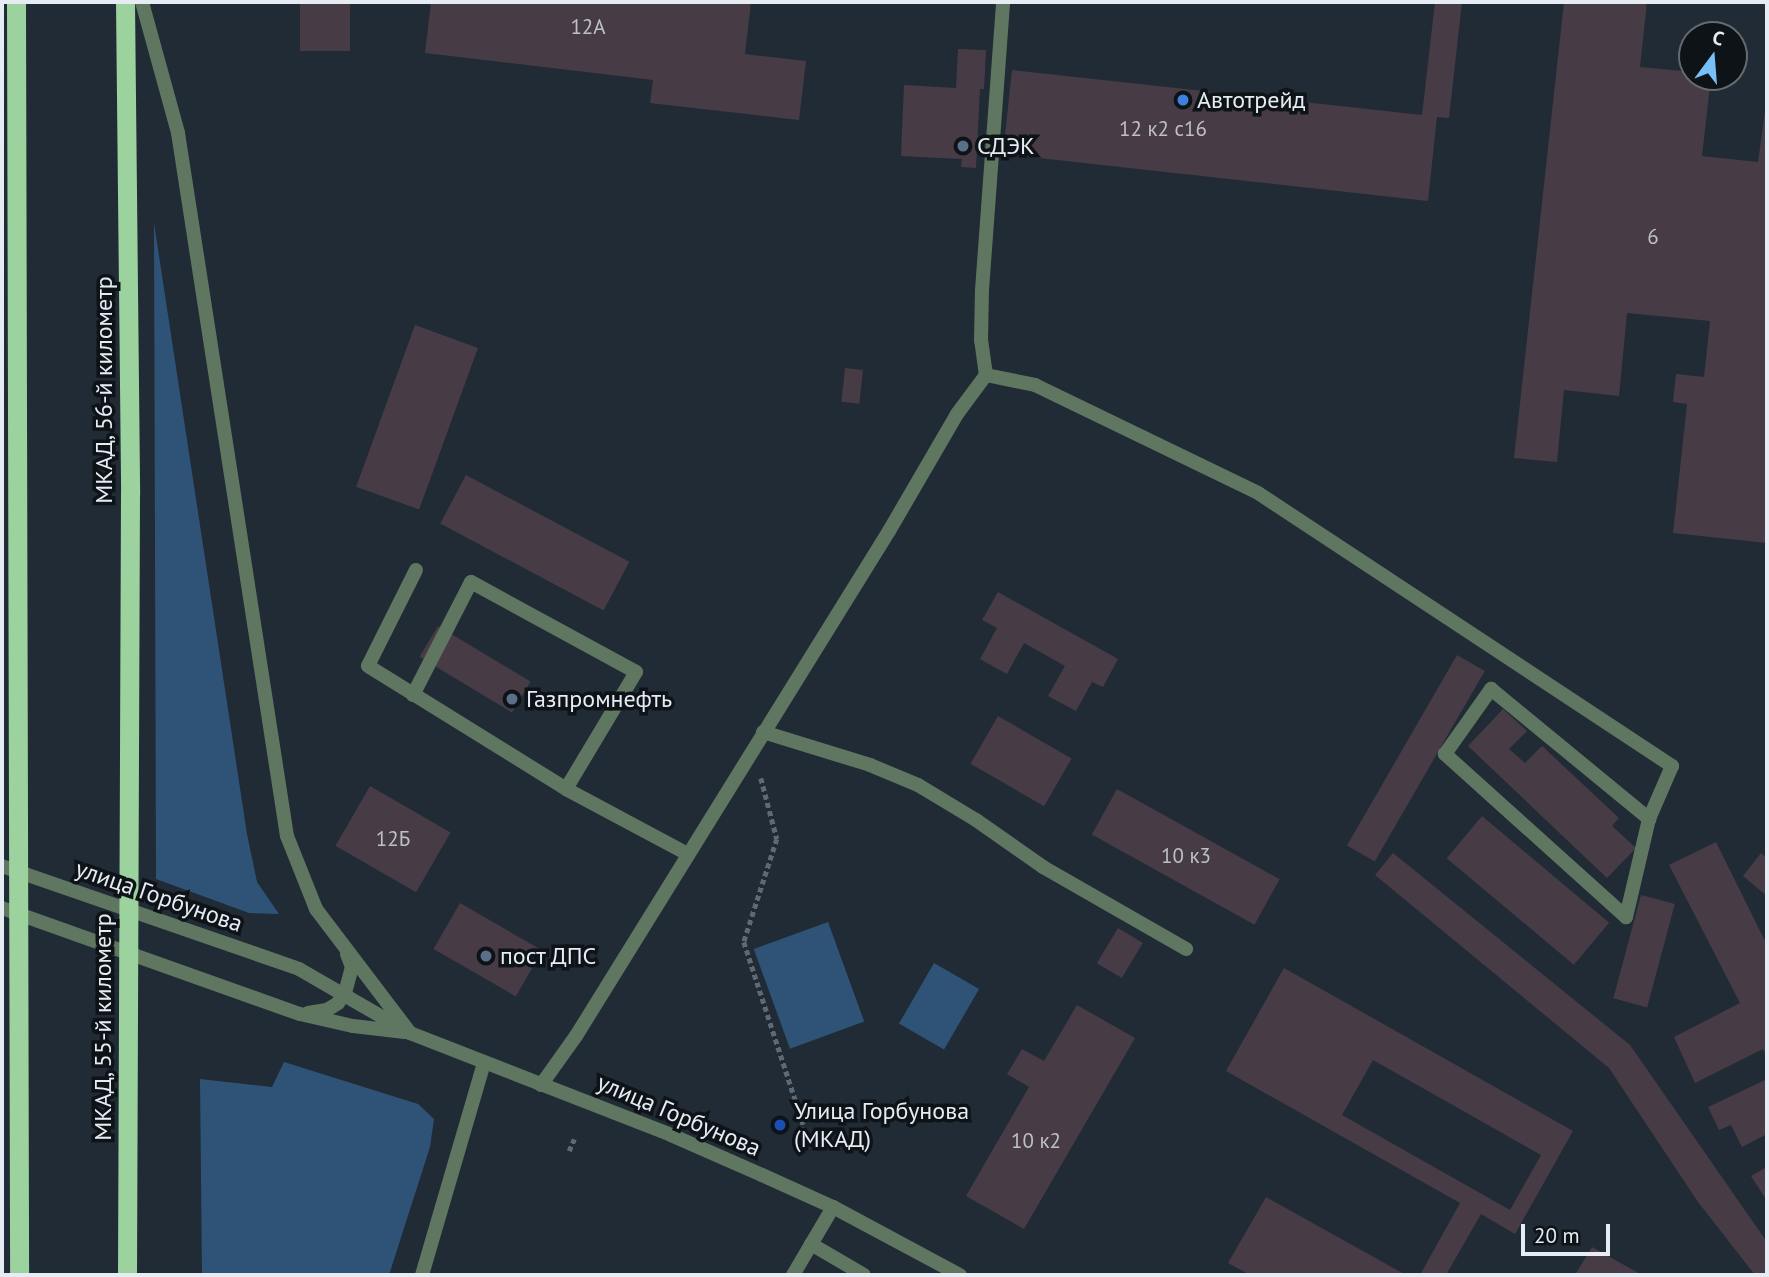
<!DOCTYPE html>
<meta charset="utf-8">
<style>
body{margin:0}
#map{position:relative;width:1769px;height:1277px;overflow:hidden;background:#202b36;font-family:"PT Sans",sans-serif}
div>[style]{position:absolute}
.green>*{inset:0;background:#2f5377;transform-origin:0 0}
.building>*{inset:0;background:#473b46;transform-origin:0 0}
.path>*{height:4.5px;margin-top:-2.25px;transform-origin:0;background:repeating-linear-gradient(90deg,#5f6973 0 5px,transparent 0 8.5px)}
.service>*{height:14px;margin:-7px;padding:0 7px;transform-origin:7px;border-radius:7px;background:#5f7660}
.tertiary>*{height:14px;margin:-7px;padding:0 7px;transform-origin:7px;border-radius:7px;background:#5f7660}
.trunk>*{height:19px;margin:-9.5px;padding:0 9.5px;transform-origin:9.5px;border-radius:9.5px;background:#9cd29e}
.dots>*{width:19px;height:19px;translate:-50% -50%;box-sizing:border-box;border:4px solid #0e1318;border-radius:50%}
span{translate:-50% -50%;white-space:nowrap;text-align:center;line-height:1.15;-webkit-text-stroke:7px #0e1318;paint-order:stroke}
.number-label{font-size:21px;color:#bec0c8}
.number-label span{-webkit-text-stroke-width:0}
.poi-label{font-size:24px;color:#e5ecf4}
.left{translate:0 -50%;text-align:left}
.street-label{font-size:24px;color:#e5ecf4}
.frame{position:absolute;inset:0;border:4px solid #e5ecf4;pointer-events:none}
.north{position:absolute;left:1678px;top:21px;width:70px;height:70px;box-sizing:border-box;background:#0e1318;border:2px solid #646a70;border-radius:50%;rotate:16deg;font-size:19px;font-weight:700;line-height:28px;text-align:center;color:#e5ecf4}
.north::after{content:'';display:block;margin:auto;width:24px;height:32px;background:#78bff8;clip-path:polygon(50% 0,100% 100%,50% 72%,0 100%)}
.scale{position:absolute;left:1521px;top:1224px;width:89px;height:32px;box-sizing:border-box;border:4px solid #e5ecf4;border-top:0;padding-left:9px;font-size:21px;line-height:24px;white-space:nowrap;color:#e5ecf4;-webkit-text-stroke:5px #0e1318;paint-order:stroke}
</style>
<div id="map">
<div class="green">
<div style="clip-path:polygon(154px 223px,247px 834px,257px 882px,279px 914px,249px 913px,156px 879px)"></div>
<div style="left:828px;top:922px;width:106px;height:79px;rotate:70deg"></div>
<div style="left:934px;top:963px;width:52px;height:70px;rotate:30deg"></div>
<div style="clip-path:polygon(284px 1062px,418px 1104px,434px 1119px,430px 1147px,389px 1275px,202px 1275px,200px 1079px,272px 1087px)"></div>
</div>
<div class="building">
<div style="left:300px;top:2px;width:50px;height:49px"></div>
<div style="clip-path:polygon(431px 2px,751px 2px,745px 54px,806px 61px,799px 120px,650px 103px,653px 80px,425px 53px)"></div>
<div style="clip-path:polygon(1435px 2px,1462px 2px,1449px 118px,1437px 117px,1428px 201px,1003px 154px,1012px 70px,1422px 115px)"></div>
<div style="clip-path:polygon(1564px 2px,1647px 2px,1640px 67px,1692px 72px,1692px 77px,1711px 77px,1702px 156px,1758px 162px,1767px 97px,1767px 543px,1673px 533px,1687px 404px,1673px 402px,1676px 374px,1704px 377px,1710px 321px,1627px 313px,1619px 396px,1564px 390px,1557px 462px,1514px 458px)"></div>
<div style="clip-path:polygon(958px 49px,986px 50px,984px 89px,980px 89px,976px 168px,961px 167px,962px 159px,901px 156px,904px 85px,956px 88px)"></div>
<div style="left:415px;top:325px;width:67px;height:172px;rotate:20deg"></div>
<div style="left:845px;top:368px;width:18px;height:34px;rotate:6deg"></div>
<div style="left:466px;top:475px;width:185px;height:55px;rotate:28deg"></div>
<div style="clip-path:polygon(998px 592px,1118px 659px,1103px 687px,1092px 682px,1076px 711px,1048px 696px,1065px 666px,1024px 643px,1007px 674px,980px 659px,997px 628px,982px 620px)"></div>
<div style="left:438px;top:626px;width:108px;height:36px;rotate:31deg"></div>
<div style="left:1457px;top:655px;width:32px;height:220px;rotate:30deg"></div>
<div style="clip-path:polygon(1503px 709px,1527px 731px,1509px 749px,1525px 763px,1542px 746px,1619px 818px,1612px 826px,1636px 848px,1607px 878px,1468px 746px)"></div>
<div style="left:998px;top:716px;width:85px;height:55px;rotate:30deg"></div>
<div style="left:370px;top:786px;width:93px;height:69px;rotate:30deg"></div>
<div style="left:1117px;top:789px;width:186px;height:52px;rotate:29deg"></div>
<div style="left:1482px;top:816px;width:166px;height:55px;rotate:40deg"></div>
<div style="clip-path:polygon(1716px 842px,1767px 945px,1767px 1058px,1763px 1049px,1695px 1083px,1674px 1037px,1740px 1003px,1669px 865px)"></div>
<div style="clip-path:polygon(1393px 853px,1630px 1045px,1767px 1242px,1767px 1275px,1755px 1275px,1698px 1202px,1609px 1068px,1375px 875px)"></div>
<div style="clip-path:polygon(1761px 853px,1767px 858px,1767px 896px,1743px 876px)"></div>
<div style="left:1641px;top:895px;width:35px;height:107px;rotate:15deg"></div>
<div style="left:460px;top:903px;width:95px;height:53px;rotate:30deg"></div>
<div style="left:1118px;top:928px;width:29px;height:41px;rotate:31deg"></div>
<div style="clip-path:polygon(evenodd,1284px 968px,1573px 1131px,1515px 1234px,1481px 1214px,1446px 1275px,1420px 1275px,1460px 1203px,1226px 1071px,1284px 968px,1373px 1060px,1541px 1155px,1510px 1210px,1342px 1115px,1373px 1060px)"></div>
<div style="clip-path:polygon(1077px 1005px,1135px 1038px,1024px 1229px,966px 1196px,1029px 1087px,1007px 1074px,1022px 1049px,1044px 1061px)"></div>
<div style="clip-path:polygon(1767px 1079px,1767px 1134px,1742px 1147px,1731px 1125px,1719px 1130px,1708px 1107px)"></div>
<div style="clip-path:polygon(1767px 1167px,1767px 1201px,1751px 1176px)"></div>
<div style="clip-path:polygon(1266px 1197px,1406px 1275px,1250px 1275px,1228px 1263px)"></div>
<div style="clip-path:polygon(1592px 1247px,1642px 1275px,1575px 1275px)"></div>
</div>
<div class="path">
<div style="left:761px;top:778px;width:63px;rotate:75.3deg"></div>
<div style="left:777px;top:839px;width:108px;rotate:107.8deg"></div>
<div style="left:744px;top:942px;width:194px;rotate:72deg"></div>
<div style="left:804px;top:1127px;width:16px;rotate:105deg"></div>
<div style="left:569px;top:1151px;width:13px;rotate:-67deg"></div>
</div>
<div class="service">
<div style="left:986px;top:375px;width:34px;rotate:-98deg"></div>
<div style="left:981px;top:341px;width:51px;rotate:-88.9deg"></div>
<div style="left:982px;top:290px;width:289px;rotate:-85.8deg"></div>
<div style="left:416px;top:570px;width:107px;rotate:116.6deg"></div>
<div style="left:368px;top:666px;width:233px;rotate:31.8deg"></div>
<div style="left:566px;top:789px;width:136px;rotate:28.1deg"></div>
<div style="left:413px;top:695px;width:127px;rotate:-62.8deg"></div>
<div style="left:471px;top:582px;width:188px;rotate:28.6deg"></div>
<div style="left:636px;top:672px;width:136px;rotate:120.9deg"></div>
<div style="left:763px;top:732px;width:112px;rotate:17.1deg"></div>
<div style="left:870px;top:765px;width:52px;rotate:22.6deg"></div>
<div style="left:918px;top:785px;width:68px;rotate:31.1deg"></div>
<div style="left:976px;top:820px;width:82px;rotate:35deg"></div>
<div style="left:1043px;top:867px;width:165px;rotate:29.8deg"></div>
<div style="left:541px;top:1085px;width:60px;rotate:-54.5deg"></div>
<div style="left:576px;top:1036px;width:594px;rotate:-58.21deg"></div>
<div style="left:889px;top:531px;width:135px;rotate:-59.8deg"></div>
<div style="left:957px;top:414px;width:49px;rotate:-53.4deg"></div>
<div style="left:986px;top:375px;width:50px;rotate:11.5deg"></div>
<div style="left:1035px;top:385px;width:248px;rotate:25.8deg"></div>
<div style="left:1258px;top:493px;width:496px;rotate:33.4deg"></div>
<div style="left:1672px;top:766px;width:58px;rotate:113.5deg"></div>
<div style="left:1649px;top:819px;width:101px;rotate:103.2deg"></div>
<div style="left:1626px;top:917px;width:244px;rotate:-138deg"></div>
<div style="left:1445px;top:754px;width:80px;rotate:-54.7deg"></div>
<div style="left:1491px;top:689px;width:205px;rotate:39.4deg"></div>
<div style="left:811px;top:1244px;width:61px;rotate:30.3deg"></div>
<div style="left:793px;top:1275px;width:79px;rotate:-59.5deg"></div>
</div>
<div class="tertiary">
<div style="left:142px;top:2px;width:136px;rotate:74.6deg"></div>
<div style="left:178px;top:133px;width:711px;rotate:81.19deg"></div>
<div style="left:287px;top:836px;width:79px;rotate:68.3deg"></div>
<div style="left:316px;top:909px;width:156px;rotate:52.8deg"></div>
<div style="left:2px;top:866px;width:314px;rotate:19.1deg"></div>
<div style="left:299px;top:969px;width:128px;rotate:30deg"></div>
<div style="left:410px;top:1033px;width:280px;rotate:21.3deg"></div>
<div style="left:671px;top:1135px;width:99px;rotate:23.7deg"></div>
<div style="left:762px;top:1175px;width:78px;rotate:24.3deg"></div>
<div style="left:833px;top:1207px;width:144px;rotate:28.2deg"></div>
<div style="left:2px;top:908px;width:316px;rotate:19.6deg"></div>
<div style="left:300px;top:1014px;width:54px;rotate:12.8deg"></div>
<div style="left:353px;top:1026px;width:52px;rotate:6.6deg"></div>
<div style="left:308px;top:1013px;width:19px;rotate:-9deg"></div>
<div style="left:327px;top:1010px;width:13px;rotate:-32deg"></div>
<div style="left:338px;top:1003px;width:12px;rotate:-55deg"></div>
<div style="left:345px;top:993px;width:27px;rotate:-75deg"></div>
<div style="left:352px;top:967px;width:14px;rotate:-111deg"></div>
<div style="left:422px;top:1275px;width:221px;rotate:-73.7deg"></div>
</div>
<div class="trunk">
<div style="left:16px;top:2px;width:1273px;rotate:89.86deg"></div>
<div style="left:125px;top:2px;width:492px;rotate:89.4deg"></div>
<div style="left:130px;top:494px;width:781px;rotate:90.22deg"></div>
</div>
<div class="dots">
<div style="left:1183px;top:100px;background:#3f7fe0"></div>
<div style="left:963px;top:146px;background:#5c6f8a"></div>
<div style="left:512px;top:699px;background:#5c6f8a"></div>
<div style="left:486px;top:956px;background:#5c6f8a"></div>
<div style="left:780px;top:1125px;background:#1a4fb4"></div>
</div>
<div class="number-label">
<span style="left:588px;top:27px">12А</span>
<span style="left:1163px;top:129px">12 к2 с16</span>
<span style="left:1653px;top:237px">6</span>
<span style="left:393px;top:839px">12Б</span>
<span style="left:1186px;top:856px">10 к3</span>
<span style="left:1036px;top:1141px">10 к2</span>
</div>
<div class="poi-label">
<span class="left" style="left:1197px;top:100px">Автотрейд</span>
<span class="left" style="left:977px;top:146px">СДЭК</span>
<span class="left" style="left:526px;top:699px">Газпромнефть</span>
<span class="left" style="left:500px;top:956px">пост ДПС</span>
<span class="left" style="left:794px;top:1125px">Улица Горбунова<br>(МКАД)</span>
</div>
<div class="street-label">
<span style="left:104px;top:390px;rotate:-90deg">МКАД, 56-й километр</span>
<span style="left:159px;top:896px;rotate:19deg">улица Горбунова</span>
<span style="left:103px;top:1027px;rotate:-90deg">МКАД, 55-й километр</span>
<span style="left:679px;top:1115px;rotate:23deg">улица Горбунова</span>
</div>
<div class="frame"></div>
<div class="north">С</div>
<div class="scale">20 m</div>
</div>
